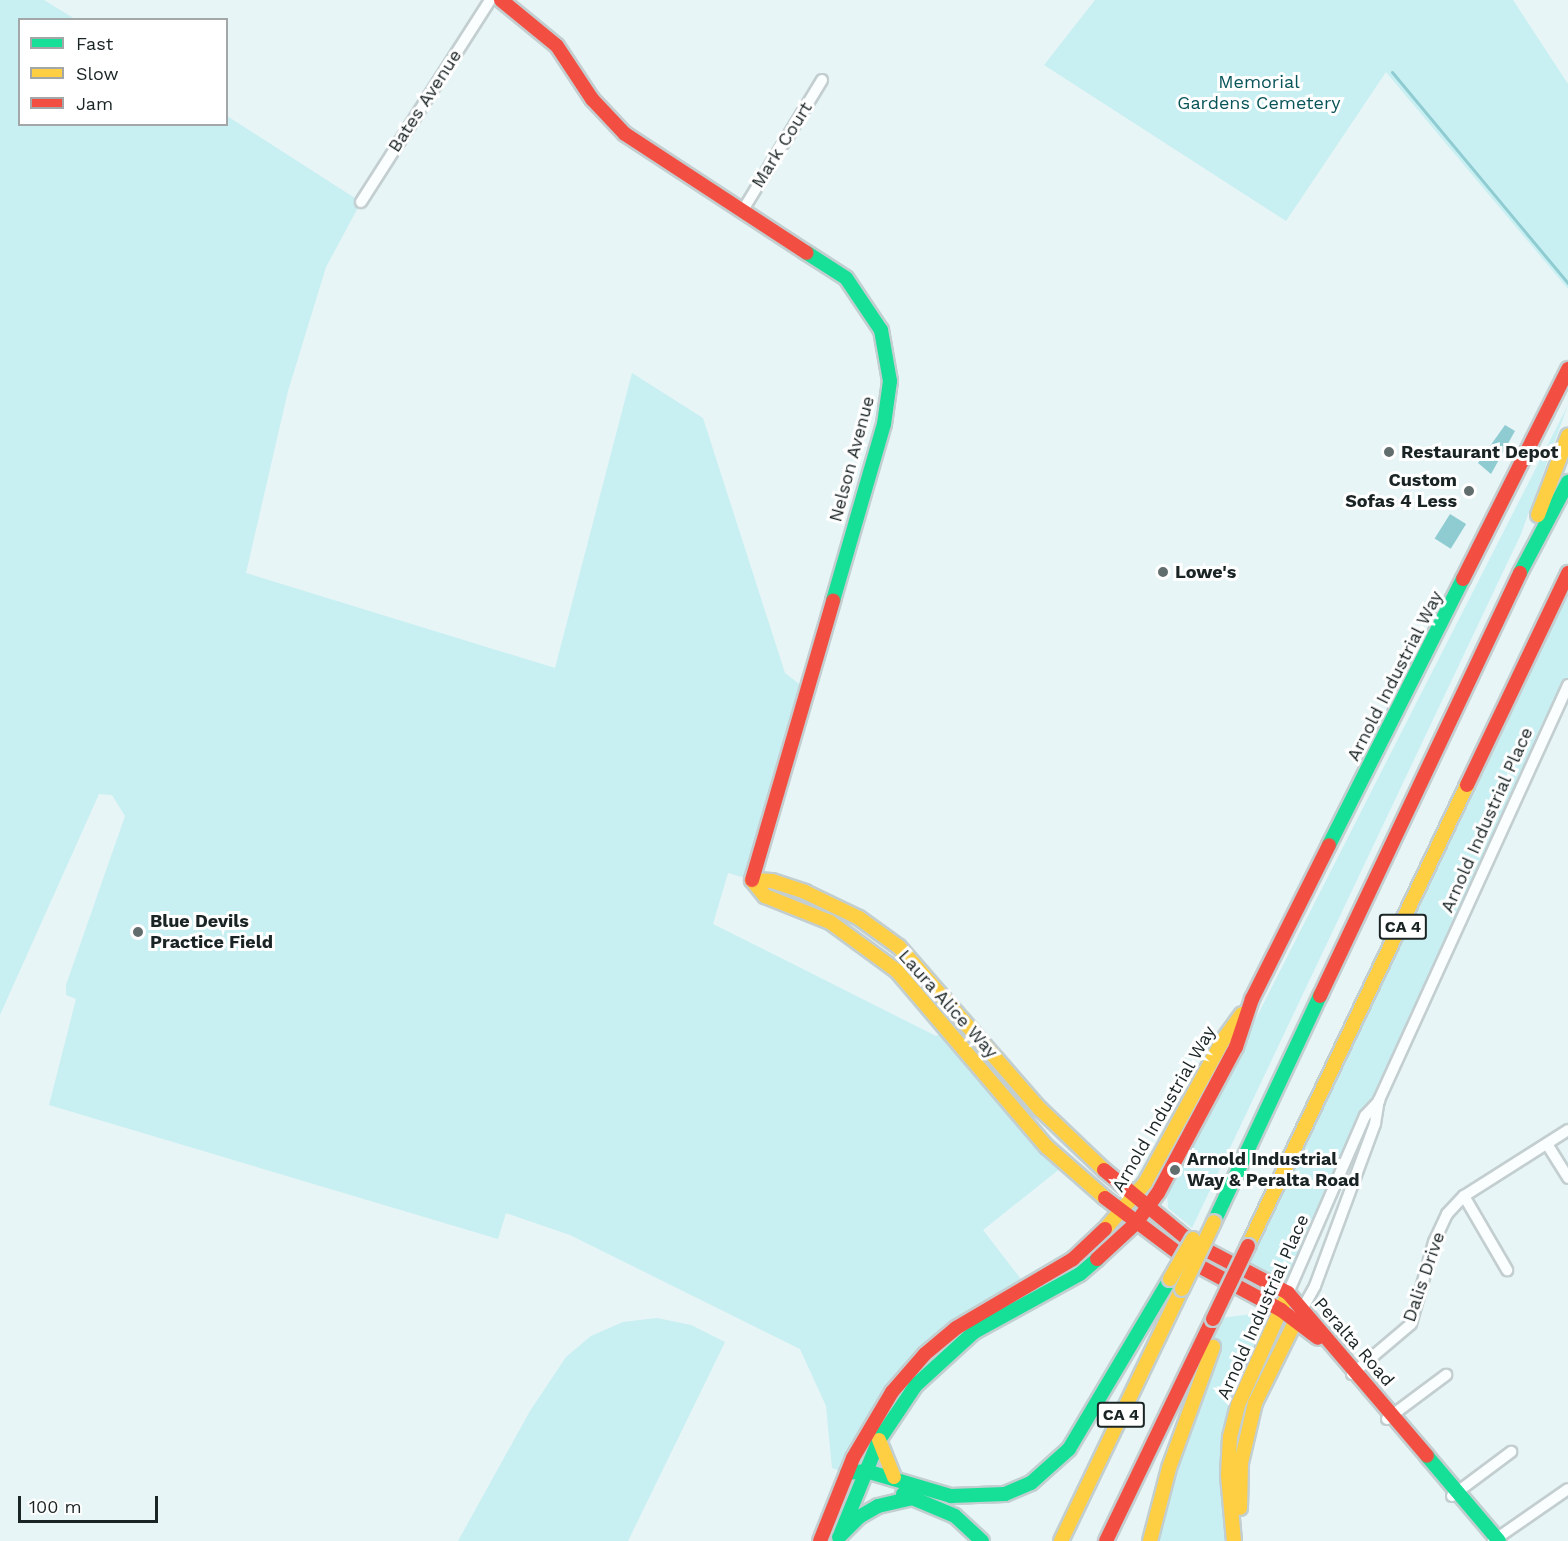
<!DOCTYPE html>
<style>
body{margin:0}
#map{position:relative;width:1568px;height:1541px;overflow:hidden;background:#e7f5f6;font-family:"Work Sans",sans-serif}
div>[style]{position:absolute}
.green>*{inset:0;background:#c8eff2}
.water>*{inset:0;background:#8fccd2;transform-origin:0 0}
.stream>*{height:3px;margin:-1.5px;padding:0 1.5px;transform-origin:1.5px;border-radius:1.5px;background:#8fccd2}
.roads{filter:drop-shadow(2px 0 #c3ced0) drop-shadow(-2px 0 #c3ced0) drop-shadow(0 2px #c3ced0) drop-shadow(0 -2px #c3ced0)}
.street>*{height:10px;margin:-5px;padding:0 5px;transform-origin:5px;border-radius:5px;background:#fbfefe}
.fast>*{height:14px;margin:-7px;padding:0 7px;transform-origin:7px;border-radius:7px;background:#16e098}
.slow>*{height:14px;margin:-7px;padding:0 7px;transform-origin:7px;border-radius:7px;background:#ffcf43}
.jam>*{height:14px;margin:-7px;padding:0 7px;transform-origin:7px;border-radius:7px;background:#f24e42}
.bridges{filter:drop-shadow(2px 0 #c3ced0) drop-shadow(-2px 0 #c3ced0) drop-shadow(0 2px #c3ced0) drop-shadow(0 -2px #c3ced0)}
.slow-bridge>*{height:14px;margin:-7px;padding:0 7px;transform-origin:7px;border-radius:7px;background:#ffcf43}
.jam-bridge>*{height:14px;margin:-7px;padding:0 7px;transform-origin:7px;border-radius:7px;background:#f24e42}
.dots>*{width:16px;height:16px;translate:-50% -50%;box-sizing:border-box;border:3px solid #fff;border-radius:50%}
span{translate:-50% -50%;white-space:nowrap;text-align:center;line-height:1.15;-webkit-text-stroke:6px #fff;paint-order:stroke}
.shield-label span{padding:2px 4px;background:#fff;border:2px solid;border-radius:4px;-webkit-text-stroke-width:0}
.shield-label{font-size:16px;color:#1b2425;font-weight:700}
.park-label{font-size:18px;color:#085459}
.street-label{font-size:18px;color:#1b2425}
.poi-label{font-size:18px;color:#1b2425;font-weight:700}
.left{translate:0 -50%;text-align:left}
.right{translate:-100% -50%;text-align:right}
.legend{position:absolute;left:18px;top:18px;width:210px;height:108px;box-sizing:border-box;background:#fff;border:2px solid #a4a7a8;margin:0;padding:8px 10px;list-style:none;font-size:18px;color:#1b2425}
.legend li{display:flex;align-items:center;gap:12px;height:30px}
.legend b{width:30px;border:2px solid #a4a7a8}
.scale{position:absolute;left:18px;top:1496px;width:140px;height:27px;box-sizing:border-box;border:3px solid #1b2425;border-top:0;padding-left:8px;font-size:18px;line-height:21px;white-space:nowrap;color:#1b2425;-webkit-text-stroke:4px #fff;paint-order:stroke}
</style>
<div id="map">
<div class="green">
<div style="clip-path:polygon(0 0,44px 0,75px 19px,20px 20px,20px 124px,226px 124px,227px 116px,361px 202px,326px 267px,288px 391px,246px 573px,555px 668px,632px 373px,703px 418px,785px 673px,807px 690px,752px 880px,728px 873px,713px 924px,936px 1036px,948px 1028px,1067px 1163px,983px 1230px,1027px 1287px,925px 1354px,847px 1473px,832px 1468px,826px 1406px,800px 1349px,570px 1235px,506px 1213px,498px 1239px,49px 1105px,76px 999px,66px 995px,66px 985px,125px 816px,112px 795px,99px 794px,0 1015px)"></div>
<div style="clip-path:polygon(1095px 0,1513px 0,1568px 84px,1568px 289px,1386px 72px,1286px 221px,1044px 65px)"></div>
<div style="clip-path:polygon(1568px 405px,1521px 534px,1192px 1228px,1168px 1208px,1167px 1193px)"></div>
<div style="clip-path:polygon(1568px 587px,1568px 685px,1468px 904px,1365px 1117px,1288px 1293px,1242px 1268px)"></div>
<div style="clip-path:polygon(1281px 1310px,1230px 1437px,1234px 1541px,1150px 1541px,1213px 1319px)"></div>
<div style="clip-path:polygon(657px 1318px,691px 1325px,725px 1342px,628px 1541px,458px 1541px,530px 1411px,566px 1357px,591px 1336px,623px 1322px)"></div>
</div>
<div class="water">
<div style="clip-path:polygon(1505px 425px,1515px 431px,1491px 474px,1478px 463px)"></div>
<div style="left:1450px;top:514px;width:19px;height:29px;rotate:32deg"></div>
</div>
<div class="stream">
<div style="left:1392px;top:72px;width:275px;rotate:50.2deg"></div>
</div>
<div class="roads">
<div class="street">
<div style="left:361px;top:202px;width:240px;rotate:-57.4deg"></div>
<div style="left:743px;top:210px;width:152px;rotate:-58.7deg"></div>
<div style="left:1547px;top:1144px;width:40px;rotate:58deg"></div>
<div style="left:1464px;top:1196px;width:86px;rotate:59.8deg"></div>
<div style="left:1288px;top:1293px;width:193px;rotate:-66.5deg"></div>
<div style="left:1365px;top:1116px;width:21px;rotate:-47deg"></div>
<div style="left:1299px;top:1315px;width:33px;rotate:-61deg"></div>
<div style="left:1315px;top:1286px;width:173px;rotate:-69.7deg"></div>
<div style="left:1375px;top:1124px;width:24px;rotate:-81deg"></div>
<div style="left:1379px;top:1100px;width:456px;rotate:-65.5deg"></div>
<div style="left:1352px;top:1374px;width:77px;rotate:-40.3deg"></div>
<div style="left:1411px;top:1324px;width:85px;rotate:-74.3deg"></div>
<div style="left:1434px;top:1242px;width:31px;rotate:-65deg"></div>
<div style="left:1447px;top:1214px;width:25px;rotate:-47deg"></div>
<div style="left:1464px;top:1196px;width:123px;rotate:-32.4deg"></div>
<div style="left:1387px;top:1419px;width:74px;rotate:-36.7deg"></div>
<div style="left:1452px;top:1496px;width:74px;rotate:-36.7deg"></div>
<div style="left:1493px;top:1541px;width:91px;rotate:-34.7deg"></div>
</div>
<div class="fast">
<div style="left:807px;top:253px;width:46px;rotate:32.7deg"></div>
<div style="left:846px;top:278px;width:63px;rotate:56.1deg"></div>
<div style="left:881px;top:330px;width:52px;rotate:80deg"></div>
<div style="left:890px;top:381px;width:43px;rotate:97.9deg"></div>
<div style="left:884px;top:424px;width:184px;rotate:106.1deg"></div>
<div style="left:1520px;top:573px;width:103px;rotate:-62.2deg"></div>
<div style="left:1329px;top:845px;width:298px;rotate:-63.3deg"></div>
<div style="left:1214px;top:1222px;width:250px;rotate:-64.9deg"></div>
<div style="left:1427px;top:1456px;width:111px;rotate:49.7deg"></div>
<div style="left:847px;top:1473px;width:19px;rotate:-6deg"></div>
<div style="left:866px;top:1471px;width:89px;rotate:16.4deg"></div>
<div style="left:951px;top:1496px;width:54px;rotate:-2.1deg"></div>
<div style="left:1005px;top:1494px;width:28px;rotate:-23deg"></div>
<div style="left:1031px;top:1483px;width:51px;rotate:-41.8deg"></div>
<div style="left:1069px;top:1449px;width:198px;rotate:-59.3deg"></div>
<div style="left:903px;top:1494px;width:56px;rotate:22.9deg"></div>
<div style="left:955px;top:1516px;width:37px;rotate:43deg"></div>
<div style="left:841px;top:1533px;width:100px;rotate:-67.8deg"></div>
<div style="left:879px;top:1440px;width:66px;rotate:-56.1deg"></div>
<div style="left:916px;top:1385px;width:79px;rotate:-42.4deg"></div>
<div style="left:974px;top:1332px;width:121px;rotate:-28.7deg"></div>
<div style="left:1080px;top:1274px;width:23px;rotate:-41deg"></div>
<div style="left:839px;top:1537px;width:28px;rotate:-45deg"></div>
<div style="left:859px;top:1517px;width:22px;rotate:-30deg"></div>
<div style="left:878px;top:1506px;width:36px;rotate:-13deg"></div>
</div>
<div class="slow">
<div style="left:1538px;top:515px;width:85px;rotate:-69.2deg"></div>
<div style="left:752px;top:880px;width:20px;rotate:3deg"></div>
<div style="left:772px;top:881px;width:35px;rotate:18deg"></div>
<div style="left:805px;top:892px;width:60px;rotate:25.7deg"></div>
<div style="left:859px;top:918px;width:49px;rotate:35.9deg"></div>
<div style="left:899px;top:947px;width:215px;rotate:49deg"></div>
<div style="left:1040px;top:1109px;width:88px;rotate:43.6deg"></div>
<div style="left:752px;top:880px;width:21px;rotate:51deg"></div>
<div style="left:765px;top:896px;width:70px;rotate:21.8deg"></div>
<div style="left:830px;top:922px;width:83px;rotate:36.2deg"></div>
<div style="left:897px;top:971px;width:231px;rotate:49.6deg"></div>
<div style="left:1047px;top:1147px;width:77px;rotate:41.3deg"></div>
<div style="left:1105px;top:1229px;width:61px;rotate:-49deg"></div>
<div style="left:1145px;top:1183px;width:163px;rotate:-61.4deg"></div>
<div style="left:1223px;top:1040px;width:32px;rotate:-54deg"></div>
<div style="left:1248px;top:1246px;width:510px;rotate:-64.59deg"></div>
<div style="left:879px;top:1440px;width:40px;rotate:68deg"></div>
<div style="left:1240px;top:1508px;width:45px;rotate:-88.7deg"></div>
<div style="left:1241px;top:1463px;width:62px;rotate:-76.9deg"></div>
<div style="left:1255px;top:1403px;width:93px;rotate:-63.7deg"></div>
<div style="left:1061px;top:1541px;width:280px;rotate:-64.4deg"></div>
<div style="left:1150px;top:1541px;width:75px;rotate:-75.4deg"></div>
<div style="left:1169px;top:1468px;width:129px;rotate:-70deg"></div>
<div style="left:1234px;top:1541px;width:66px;rotate:-95.2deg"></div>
<div style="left:1228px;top:1475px;width:38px;rotate:-87deg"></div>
<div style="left:1230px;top:1437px;width:33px;rotate:-76deg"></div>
<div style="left:1238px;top:1405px;width:113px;rotate:-65.9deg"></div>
</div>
<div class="jam">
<div style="left:501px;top:0;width:72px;rotate:39.4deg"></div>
<div style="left:557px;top:46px;width:64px;rotate:56.6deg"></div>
<div style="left:592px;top:99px;width:48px;rotate:46.7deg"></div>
<div style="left:625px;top:134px;width:217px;rotate:33.2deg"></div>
<div style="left:1463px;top:579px;width:235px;rotate:-63.4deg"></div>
<div style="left:1467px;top:785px;width:235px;rotate:-64.5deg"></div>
<div style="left:752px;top:880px;width:291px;rotate:-73.8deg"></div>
<div style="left:1320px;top:996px;width:468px;rotate:-64.7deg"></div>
<div style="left:1104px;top:1170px;width:113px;rotate:39.6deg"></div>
<div style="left:1191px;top:1242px;width:110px;rotate:27.7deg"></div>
<div style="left:1288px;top:1293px;width:214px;rotate:49.5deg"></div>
<div style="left:1105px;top:1198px;width:101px;rotate:37deg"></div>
<div style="left:1186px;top:1259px;width:108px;rotate:28.2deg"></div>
<div style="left:1281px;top:1310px;width:46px;rotate:37.1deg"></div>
<div style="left:1097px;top:1259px;width:53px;rotate:-42.7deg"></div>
<div style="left:1136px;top:1223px;width:37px;rotate:-54deg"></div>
<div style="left:1158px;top:1193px;width:166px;rotate:-61.9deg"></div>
<div style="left:1236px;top:1047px;width:51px;rotate:-71.6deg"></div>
<div style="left:1252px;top:999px;width:172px;rotate:-63.4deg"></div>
<div style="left:820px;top:1541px;width:89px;rotate:-68.3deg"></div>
<div style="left:853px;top:1458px;width:77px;rotate:-59.4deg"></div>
<div style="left:892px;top:1392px;width:50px;rotate:-49deg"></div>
<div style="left:925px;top:1354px;width:40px;rotate:-40deg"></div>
<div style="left:956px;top:1328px;width:136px;rotate:-30.5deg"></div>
<div style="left:1073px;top:1259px;width:44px;rotate:-43.2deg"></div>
<div style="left:1106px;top:1541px;width:246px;rotate:-64.3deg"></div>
</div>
</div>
<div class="bridges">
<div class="slow-bridge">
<div style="left:1170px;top:1279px;width:46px;rotate:-60.1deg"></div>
<div style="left:1182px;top:1289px;width:74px;rotate:-64.5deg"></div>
</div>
<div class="jam-bridge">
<div style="left:1213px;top:1319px;width:81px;rotate:-64.4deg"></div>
</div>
</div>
<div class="dots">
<div style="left:1389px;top:452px;background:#626d6e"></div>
<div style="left:1469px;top:491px;background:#626d6e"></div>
<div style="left:1163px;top:572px;background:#626d6e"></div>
<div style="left:138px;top:932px;background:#626d6e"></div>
<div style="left:1175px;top:1170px;background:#626d6e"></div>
</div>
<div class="shield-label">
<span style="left:1403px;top:927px">CA 4</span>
<span style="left:1121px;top:1415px">CA 4</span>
</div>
<div class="park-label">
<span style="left:1259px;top:93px">Memorial<br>Gardens Cemetery</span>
</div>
<div class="street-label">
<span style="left:425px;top:101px;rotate:-57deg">Bates Avenue</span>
<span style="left:782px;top:145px;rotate:-58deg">Mark Court</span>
<span style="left:852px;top:459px;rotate:-75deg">Nelson Avenue</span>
<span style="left:1395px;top:676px;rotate:-63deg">Arnold Industrial Way</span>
<span style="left:1487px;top:820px;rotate:-66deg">Arnold Industrial Place</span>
<span style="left:948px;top:1004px;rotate:48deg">Laura Alice Way</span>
<span style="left:1164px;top:1109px;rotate:-60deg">Arnold Industrial Way</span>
<span style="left:1424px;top:1277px;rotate:-71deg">Dalis Drive</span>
<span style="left:1263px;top:1307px;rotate:-66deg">Arnold Industrial Place</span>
<span style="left:1354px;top:1342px;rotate:49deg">Peralta Road</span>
</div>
<div class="poi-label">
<span class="left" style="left:1401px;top:452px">Restaurant Depot</span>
<span class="right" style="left:1457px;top:491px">Custom<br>Sofas 4 Less</span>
<span class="left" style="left:1175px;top:572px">Lowe's</span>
<span class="left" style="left:150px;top:932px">Blue Devils<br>Practice Field</span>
<span class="left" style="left:1187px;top:1170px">Arnold Industrial<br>Way &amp; Peralta Road</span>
</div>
<ul class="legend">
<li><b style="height:8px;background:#16e098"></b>Fast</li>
<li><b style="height:8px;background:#ffcf43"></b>Slow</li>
<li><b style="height:8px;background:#f24e42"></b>Jam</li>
</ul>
<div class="scale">100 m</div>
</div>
